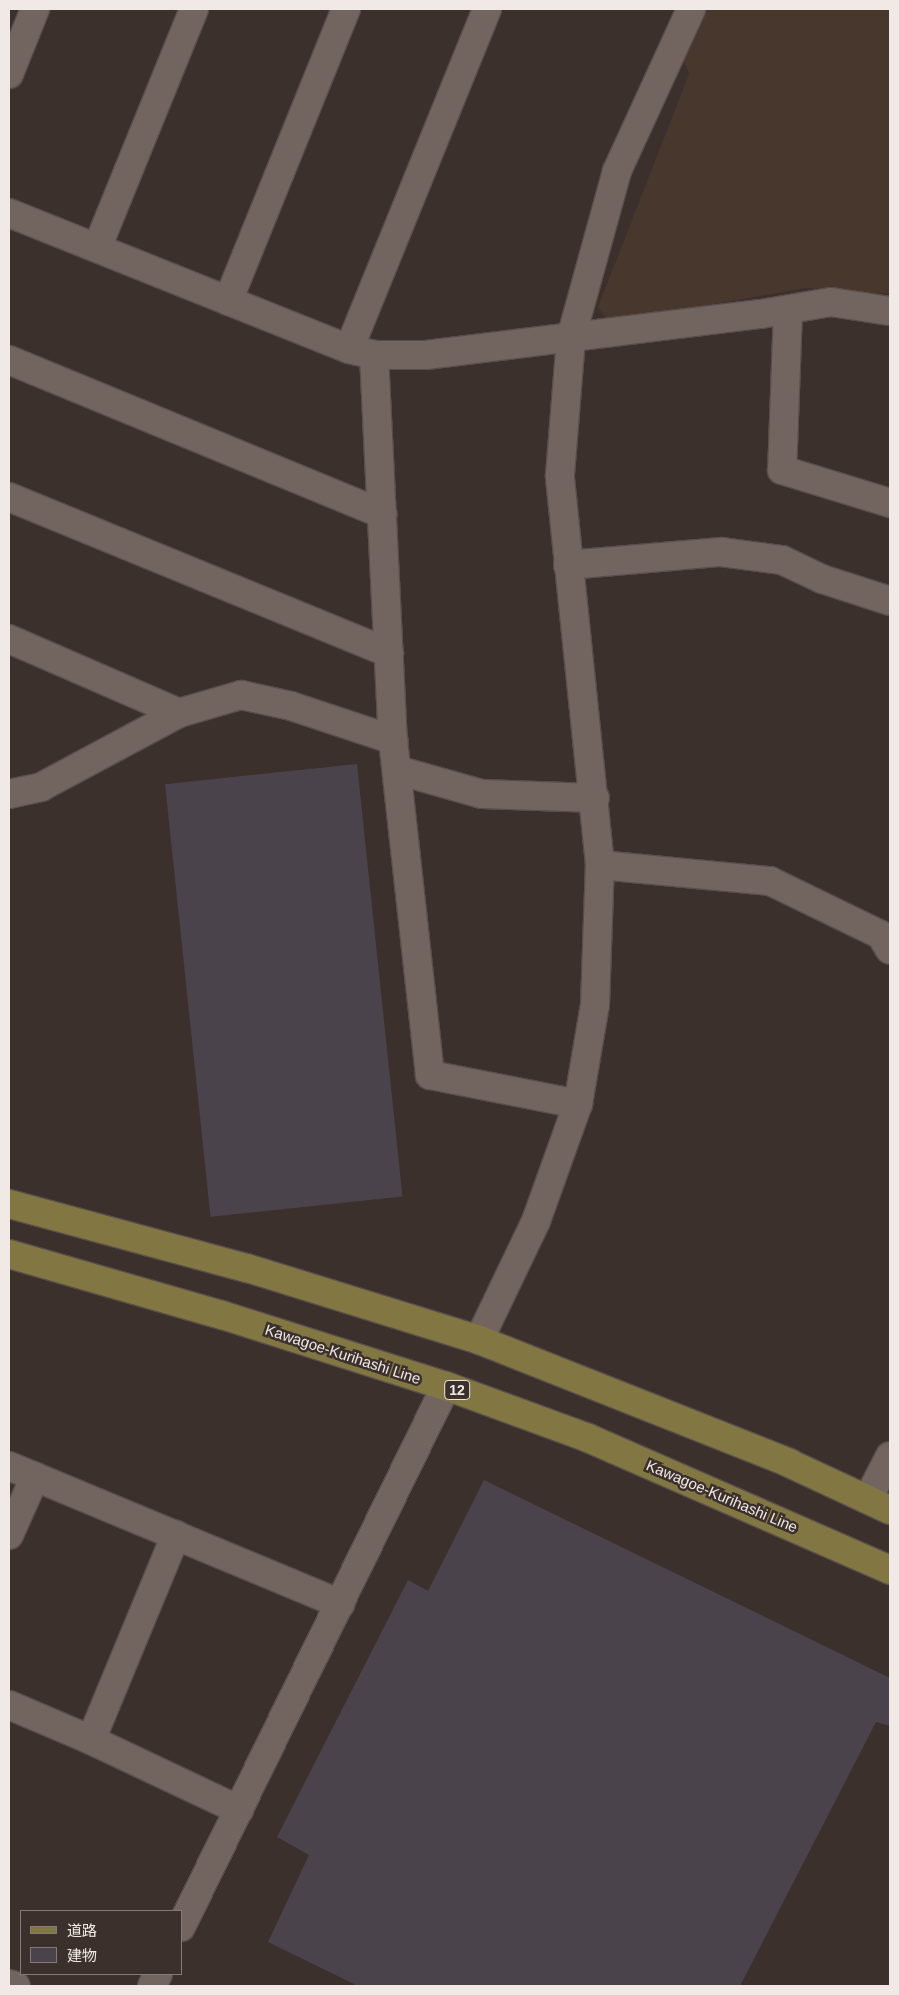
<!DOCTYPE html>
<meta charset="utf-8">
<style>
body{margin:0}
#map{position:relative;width:899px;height:1995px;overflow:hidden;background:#3b302c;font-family:Helvetica,"Noto Sans JP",sans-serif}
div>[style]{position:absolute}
.education>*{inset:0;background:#47372c}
.building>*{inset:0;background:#4a434c;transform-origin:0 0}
.roads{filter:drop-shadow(1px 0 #584e4b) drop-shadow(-1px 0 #584e4b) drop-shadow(0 1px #584e4b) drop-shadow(0 -1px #584e4b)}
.minor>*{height:28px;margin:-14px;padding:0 14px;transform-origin:14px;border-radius:14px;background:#726560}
.major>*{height:28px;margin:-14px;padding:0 14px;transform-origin:14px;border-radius:14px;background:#827742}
span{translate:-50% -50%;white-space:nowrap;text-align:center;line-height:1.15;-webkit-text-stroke:5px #3b302c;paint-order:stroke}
.shield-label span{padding:1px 4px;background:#3b302c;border:1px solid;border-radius:4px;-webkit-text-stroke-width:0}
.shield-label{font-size:14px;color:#f1e9e6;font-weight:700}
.street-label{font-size:15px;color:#f1e9e6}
.frame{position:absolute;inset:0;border:10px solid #f1e9e6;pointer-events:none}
.legend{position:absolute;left:20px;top:1910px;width:162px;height:65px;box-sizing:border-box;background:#3b302c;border:1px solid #847a76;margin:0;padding:6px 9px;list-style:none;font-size:15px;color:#f1e9e6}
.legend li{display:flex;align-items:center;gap:10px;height:25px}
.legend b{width:25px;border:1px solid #847a76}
</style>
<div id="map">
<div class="education">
<div style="clip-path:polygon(708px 9px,890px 9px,890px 294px,805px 288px,610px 323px,598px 307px,689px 74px,684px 61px)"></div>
</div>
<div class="building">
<div style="left:357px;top:764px;width:435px;height:193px;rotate:84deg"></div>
<div style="clip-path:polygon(484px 1480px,890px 1678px,890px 1726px,876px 1722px,740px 1986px,358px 1986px,268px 1942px,309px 1855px,277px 1837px,408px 1580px,428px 1591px)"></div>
</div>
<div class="roads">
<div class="minor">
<div style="left:9px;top:74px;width:70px;rotate:-68.2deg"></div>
<div style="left:9px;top:213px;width:366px;rotate:21.8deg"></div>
<div style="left:349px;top:349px;width:26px;rotate:13deg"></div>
<div style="left:374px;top:355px;width:52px"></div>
<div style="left:426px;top:355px;width:337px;rotate:-7deg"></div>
<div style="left:761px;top:314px;width:71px;rotate:-9.7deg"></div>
<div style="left:831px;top:302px;width:60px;rotate:8.7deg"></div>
<div style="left:97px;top:248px;width:258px;rotate:-67.9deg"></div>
<div style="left:228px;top:301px;width:315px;rotate:-68deg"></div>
<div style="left:788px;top:310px;width:160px;rotate:92.1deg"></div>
<div style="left:782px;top:470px;width:113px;rotate:17deg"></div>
<div style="left:349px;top:349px;width:367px;rotate:-67.9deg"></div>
<div style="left:374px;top:355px;width:385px;rotate:87.2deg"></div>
<div style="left:393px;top:740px;width:337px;rotate:83.7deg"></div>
<div style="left:430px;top:1075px;width:151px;rotate:11.1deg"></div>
<div style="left:9px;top:360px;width:404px;rotate:22.4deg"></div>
<div style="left:9px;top:497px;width:411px;rotate:22.3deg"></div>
<div style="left:568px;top:565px;width:154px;rotate:-4.9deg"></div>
<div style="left:721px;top:552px;width:62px;rotate:7.5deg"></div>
<div style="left:782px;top:560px;width:44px;rotate:25.4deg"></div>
<div style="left:822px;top:579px;width:71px;rotate:17.9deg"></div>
<div style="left:9px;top:639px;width:185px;rotate:23.5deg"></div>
<div style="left:179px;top:713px;width:65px;rotate:-16.2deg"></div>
<div style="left:241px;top:695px;width:51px;rotate:12.4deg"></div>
<div style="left:291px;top:706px;width:108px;rotate:18.4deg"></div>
<div style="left:397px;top:770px;width:88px;rotate:15.8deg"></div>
<div style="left:482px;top:794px;width:113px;rotate:2deg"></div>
<div style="left:9px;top:794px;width:33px;rotate:-12deg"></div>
<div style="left:41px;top:787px;width:157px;rotate:-28.2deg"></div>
<div style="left:600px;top:865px;width:171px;rotate:5.4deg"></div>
<div style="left:770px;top:881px;width:123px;rotate:25.9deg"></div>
<div style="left:881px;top:935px;width:17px;rotate:59deg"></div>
<div style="left:479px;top:1340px;width:132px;rotate:-64.4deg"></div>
<div style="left:536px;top:1221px;width:124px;rotate:-70.3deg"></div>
<div style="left:578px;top:1104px;width:100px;rotate:-80.3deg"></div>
<div style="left:595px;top:1005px;width:140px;rotate:-88deg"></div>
<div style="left:600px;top:865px;width:392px;rotate:-95.9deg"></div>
<div style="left:560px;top:475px;width:137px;rotate:-85.4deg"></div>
<div style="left:571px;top:338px;width:173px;rotate:-74.6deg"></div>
<div style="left:617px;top:171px;width:178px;rotate:-65.4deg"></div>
<div style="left:9px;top:1466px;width:359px;rotate:22.6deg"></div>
<div style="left:868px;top:1499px;width:48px;rotate:-62.9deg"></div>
<div style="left:9px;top:1535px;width:64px;rotate:-65.9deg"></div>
<div style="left:9px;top:1705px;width:89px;rotate:23.1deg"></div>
<div style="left:91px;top:1740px;width:164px;rotate:25.3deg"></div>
<div style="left:91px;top:1740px;width:222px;rotate:-67.5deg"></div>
<div style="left:181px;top:1927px;width:602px;rotate:-63.9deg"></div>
<div style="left:9px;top:1984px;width:7px;rotate:16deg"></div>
<div style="left:152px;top:1986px;width:13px;rotate:-63deg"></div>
</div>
<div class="major">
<div style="left:9px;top:1204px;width:246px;rotate:15.1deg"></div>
<div style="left:247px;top:1268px;width:243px;rotate:17.2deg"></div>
<div style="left:479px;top:1340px;width:334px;rotate:21.6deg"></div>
<div style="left:789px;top:1463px;width:111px;rotate:25deg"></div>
<div style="left:9px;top:1254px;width:222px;rotate:16deg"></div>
<div style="left:222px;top:1315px;width:235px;rotate:17.6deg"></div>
<div style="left:446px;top:1386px;width:151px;rotate:20.1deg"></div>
<div style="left:588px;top:1438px;width:330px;rotate:23.6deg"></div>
</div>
</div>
<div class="shield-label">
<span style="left:457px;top:1390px">12</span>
</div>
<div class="street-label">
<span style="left:343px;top:1354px;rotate:18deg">Kawagoe-Kurihashi Line</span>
<span style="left:722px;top:1496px;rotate:23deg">Kawagoe-Kurihashi Line</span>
</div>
<div class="frame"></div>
<ul class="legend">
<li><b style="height:6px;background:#827742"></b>道路</li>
<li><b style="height:14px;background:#4a434c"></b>建物</li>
</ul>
</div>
